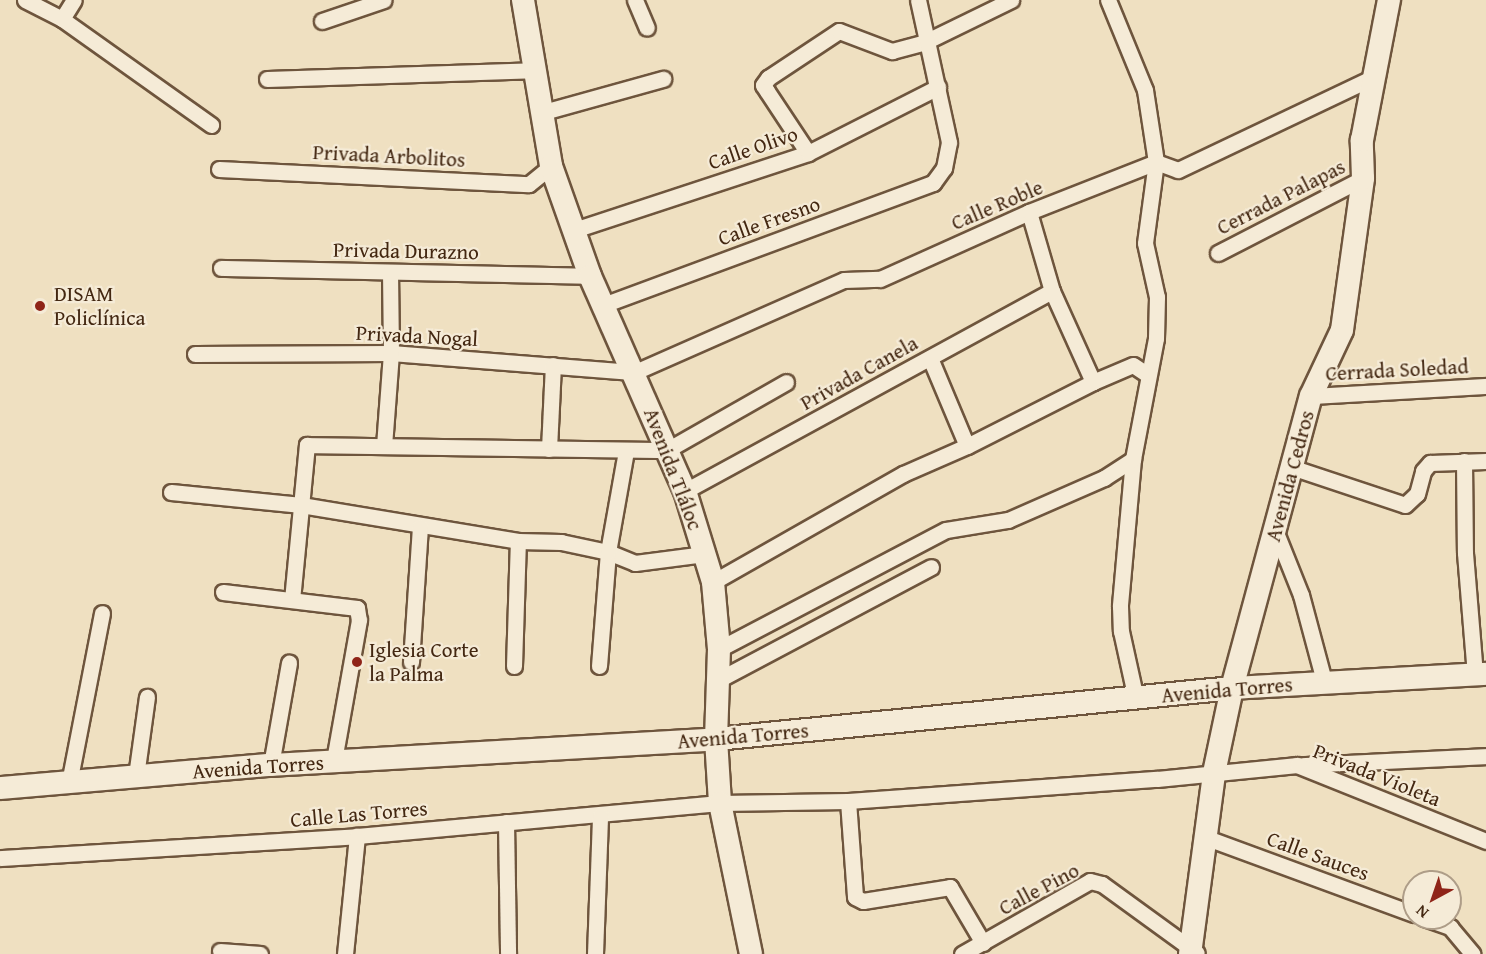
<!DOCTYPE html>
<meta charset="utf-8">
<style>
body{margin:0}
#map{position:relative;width:1486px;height:954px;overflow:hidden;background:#efe0c1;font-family:"Gentium Book Plus",serif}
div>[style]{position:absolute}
.roads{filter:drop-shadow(2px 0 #6e553d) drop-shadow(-2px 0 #6e553d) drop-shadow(0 2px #6e553d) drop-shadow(0 -2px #6e553d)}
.minor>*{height:15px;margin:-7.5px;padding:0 7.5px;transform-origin:7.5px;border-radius:7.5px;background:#f5ebd7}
.secondary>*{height:22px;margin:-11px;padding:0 11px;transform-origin:11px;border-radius:11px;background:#f5ebd7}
.dots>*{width:16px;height:16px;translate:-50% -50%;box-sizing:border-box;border:3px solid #f5ebd7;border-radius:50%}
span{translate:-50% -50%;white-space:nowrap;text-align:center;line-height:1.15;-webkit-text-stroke:4.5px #f5ebd7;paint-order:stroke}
.street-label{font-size:21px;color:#432711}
.poi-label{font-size:21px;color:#432711}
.left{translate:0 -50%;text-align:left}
.north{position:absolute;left:1402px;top:870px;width:60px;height:60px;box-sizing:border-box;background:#f5ebd7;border:2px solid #ae9d88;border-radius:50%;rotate:220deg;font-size:16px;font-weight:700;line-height:24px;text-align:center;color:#432711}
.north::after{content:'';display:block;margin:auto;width:21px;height:27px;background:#8f2418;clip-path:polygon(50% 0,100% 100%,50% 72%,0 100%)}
</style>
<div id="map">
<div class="roads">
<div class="minor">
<div style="left:25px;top:0;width:42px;rotate:27.2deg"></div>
<div style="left:62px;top:19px;width:183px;rotate:35.4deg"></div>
<div style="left:635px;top:0;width:30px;rotate:67deg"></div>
<div style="left:62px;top:19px;width:22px;rotate:-58deg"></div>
<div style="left:322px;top:21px;width:65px;rotate:-18.7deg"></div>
<div style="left:267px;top:79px;width:266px;rotate:-1.9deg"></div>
<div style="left:540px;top:113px;width:128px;rotate:-15.5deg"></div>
<div style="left:808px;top:153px;width:74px;rotate:-123.5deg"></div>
<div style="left:767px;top:91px;width:7px;rotate:-124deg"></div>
<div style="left:763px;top:85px;width:9px;rotate:-54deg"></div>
<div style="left:768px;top:78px;width:85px;rotate:-33.5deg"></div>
<div style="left:839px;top:31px;width:57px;rotate:20.7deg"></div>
<div style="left:892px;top:51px;width:34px;rotate:-15deg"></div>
<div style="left:925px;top:42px;width:96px;rotate:-26deg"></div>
<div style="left:219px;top:169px;width:310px;rotate:2.8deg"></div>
<div style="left:529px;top:184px;width:28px;rotate:-39deg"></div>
<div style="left:1029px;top:212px;width:82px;rotate:73.8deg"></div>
<div style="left:1052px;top:291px;width:100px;rotate:65.7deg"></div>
<div style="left:574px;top:230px;width:246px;rotate:-18.2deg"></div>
<div style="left:808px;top:153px;width:146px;rotate:-26.9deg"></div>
<div style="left:1218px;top:253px;width:163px;rotate:-27.3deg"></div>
<div style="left:221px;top:268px;width:369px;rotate:1.2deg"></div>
<div style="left:603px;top:305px;width:352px;rotate:-20.3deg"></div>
<div style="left:933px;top:183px;width:19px;rotate:-54deg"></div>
<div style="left:944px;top:168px;width:26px;rotate:-79deg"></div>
<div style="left:949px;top:142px;width:145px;rotate:-102.3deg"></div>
<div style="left:195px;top:354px;width:196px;rotate:-0.3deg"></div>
<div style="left:391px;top:353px;width:245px;rotate:4.5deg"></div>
<div style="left:635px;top:372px;width:228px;rotate:-23.8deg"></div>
<div style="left:844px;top:280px;width:36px;rotate:-2deg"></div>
<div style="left:880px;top:279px;width:163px;rotate:-24.2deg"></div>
<div style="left:1029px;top:212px;width:136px;rotate:-21.5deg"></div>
<div style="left:1156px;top:162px;width:23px;rotate:20deg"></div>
<div style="left:1178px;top:170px;width:215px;rotate:-25.4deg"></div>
<div style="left:930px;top:358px;width:95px;rotate:67.2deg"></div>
<div style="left:1311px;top:396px;width:175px;rotate:-3.3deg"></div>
<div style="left:384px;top:446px;width:93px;rotate:-85.7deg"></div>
<div style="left:391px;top:353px;width:81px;rotate:-90.7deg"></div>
<div style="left:549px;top:449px;width:84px;rotate:-87.3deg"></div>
<div style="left:1133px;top:459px;width:148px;rotate:95.1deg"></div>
<div style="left:1120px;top:606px;width:25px;rotate:88deg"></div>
<div style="left:1121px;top:631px;width:70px;rotate:77.6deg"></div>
<div style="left:1464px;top:461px;width:92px;rotate:89.4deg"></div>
<div style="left:1465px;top:553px;width:122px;rotate:85.3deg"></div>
<div style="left:1291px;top:467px;width:120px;rotate:18.4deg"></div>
<div style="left:1405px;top:505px;width:16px;rotate:-43deg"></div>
<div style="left:1417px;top:494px;width:24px;rotate:-75deg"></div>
<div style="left:1423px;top:471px;width:11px;rotate:-49deg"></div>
<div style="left:1430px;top:463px;width:56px;rotate:-2deg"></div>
<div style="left:685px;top:491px;width:418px;rotate:-28.6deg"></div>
<div style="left:171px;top:492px;width:131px;rotate:5.7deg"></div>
<div style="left:301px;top:505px;width:220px;rotate:9.4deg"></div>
<div style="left:518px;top:541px;width:43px;rotate:1.3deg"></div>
<div style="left:561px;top:542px;width:48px;rotate:12deg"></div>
<div style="left:608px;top:552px;width:29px;rotate:22deg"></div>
<div style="left:635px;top:563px;width:70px;rotate:-7.4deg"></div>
<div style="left:1275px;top:530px;width:70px;rotate:68.2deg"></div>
<div style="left:1301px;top:595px;width:89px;rotate:75deg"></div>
<div style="left:713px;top:582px;width:219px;rotate:-29.6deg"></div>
<div style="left:903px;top:474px;width:70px;rotate:-23.6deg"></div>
<div style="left:967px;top:446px;width:141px;rotate:-26.9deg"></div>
<div style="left:1093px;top:382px;width:43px;rotate:-23deg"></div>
<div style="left:1133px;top:365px;width:18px;rotate:34deg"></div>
<div style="left:223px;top:592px;width:135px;rotate:6.8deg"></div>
<div style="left:357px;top:608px;width:12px;rotate:81deg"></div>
<div style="left:359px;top:620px;width:143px;rotate:100.1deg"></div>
<div style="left:292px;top:600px;width:156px;rotate:-84.5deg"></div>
<div style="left:307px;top:445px;width:360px;rotate:0.8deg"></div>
<div style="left:667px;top:450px;width:137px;rotate:-29.7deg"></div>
<div style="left:719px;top:649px;width:256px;rotate:-27.7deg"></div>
<div style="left:946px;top:530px;width:63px;rotate:-9.2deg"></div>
<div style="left:1008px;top:520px;width:105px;rotate:-23.6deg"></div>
<div style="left:1104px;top:478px;width:35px;rotate:-33deg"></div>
<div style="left:1133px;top:459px;width:123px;rotate:-79.2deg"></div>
<div style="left:1156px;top:338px;width:41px;rotate:-88.6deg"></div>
<div style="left:1157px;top:297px;width:55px;rotate:-102.5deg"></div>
<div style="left:1145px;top:243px;width:82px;rotate:-82.3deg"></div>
<div style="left:1156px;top:162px;width:73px;rotate:-98.7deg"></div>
<div style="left:1145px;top:90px;width:97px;rotate:-112.3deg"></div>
<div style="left:411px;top:662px;width:136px;rotate:-86.2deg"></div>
<div style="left:514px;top:666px;width:125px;rotate:-88.2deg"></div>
<div style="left:599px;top:666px;width:114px;rotate:-85.5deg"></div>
<div style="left:608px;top:552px;width:103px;rotate:-79.9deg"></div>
<div style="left:718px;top:680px;width:241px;rotate:-27.9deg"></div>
<div style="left:271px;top:765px;width:104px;rotate:-80deg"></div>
<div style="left:1303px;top:765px;width:183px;rotate:-2.8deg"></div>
<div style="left:136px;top:776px;width:80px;rotate:-82.1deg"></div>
<div style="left:69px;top:783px;width:173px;rotate:-79deg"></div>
<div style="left:848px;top:801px;width:96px;rotate:85.8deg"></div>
<div style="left:855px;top:897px;width:9px;rotate:27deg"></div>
<div style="left:863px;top:901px;width:88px;rotate:-9.1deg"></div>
<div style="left:950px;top:887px;width:65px;rotate:59.5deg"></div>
<div style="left:506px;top:822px;width:132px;rotate:89.1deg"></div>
<div style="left:1207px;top:838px;width:221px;rotate:20.2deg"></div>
<div style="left:0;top:858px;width:358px;rotate:-3.5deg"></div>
<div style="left:357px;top:836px;width:364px;rotate:-5.2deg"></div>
<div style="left:720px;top:803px;width:128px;rotate:-0.9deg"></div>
<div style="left:848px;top:801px;width:310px;rotate:-4.1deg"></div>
<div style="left:1157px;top:779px;width:141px;rotate:-5.7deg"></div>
<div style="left:1297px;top:765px;width:204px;rotate:21.9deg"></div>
<div style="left:1424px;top:918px;width:28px;rotate:19deg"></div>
<div style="left:1450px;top:927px;width:35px;rotate:50deg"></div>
<div style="left:220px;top:951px;width:40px;rotate:4.3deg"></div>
<div style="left:345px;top:954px;width:119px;rotate:-84.2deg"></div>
<div style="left:595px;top:954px;width:139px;rotate:-87.9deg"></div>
<div style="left:962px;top:954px;width:147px;rotate:-29.7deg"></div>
<div style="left:1090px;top:881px;width:12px;rotate:14deg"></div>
<div style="left:1102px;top:884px;width:117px;rotate:36deg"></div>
</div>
<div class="secondary">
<div style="left:523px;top:0;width:168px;rotate:80.4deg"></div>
<div style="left:551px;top:166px;width:117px;rotate:70.5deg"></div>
<div style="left:590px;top:276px;width:235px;rotate:66.2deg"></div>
<div style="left:685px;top:491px;width:95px;rotate:72.9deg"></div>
<div style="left:713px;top:582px;width:67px;rotate:84.9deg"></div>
<div style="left:719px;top:649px;width:90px;rotate:91.9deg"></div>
<div style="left:716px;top:739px;width:64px;rotate:86.4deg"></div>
<div style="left:720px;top:803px;width:154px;rotate:78.4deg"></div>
<div style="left:0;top:788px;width:272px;rotate:-4.9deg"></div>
<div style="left:271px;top:765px;width:446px;rotate:-3.3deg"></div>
<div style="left:716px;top:739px;width:519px;rotate:-5.64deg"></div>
<div style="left:1232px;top:688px;width:254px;rotate:-3.2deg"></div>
<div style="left:1190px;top:954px;width:183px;rotate:-82.4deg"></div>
<div style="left:1214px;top:773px;width:87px;rotate:-78deg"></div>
<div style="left:1232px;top:688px;width:302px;rotate:-74.9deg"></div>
<div style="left:1311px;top:396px;width:73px;rotate:-64.8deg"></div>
<div style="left:1342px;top:330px;width:153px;rotate:-82.1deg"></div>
<div style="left:1363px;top:178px;width:38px;rotate:-92deg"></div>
<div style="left:1362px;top:140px;width:143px;rotate:-79.1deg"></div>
</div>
</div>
<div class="dots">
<div style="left:40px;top:306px;background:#8f2418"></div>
<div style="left:357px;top:662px;background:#8f2418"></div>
</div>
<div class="street-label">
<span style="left:753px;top:148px;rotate:-19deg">Calle Olivo</span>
<span style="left:389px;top:156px;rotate:3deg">Privada Arbolitos</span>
<span style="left:1281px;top:197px;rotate:-27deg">Cerrada Palapas</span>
<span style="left:997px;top:205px;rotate:-23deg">Calle Roble</span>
<span style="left:769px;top:221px;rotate:-20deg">Calle Fresno</span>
<span style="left:406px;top:251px;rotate:1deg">Privada Durazno</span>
<span style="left:417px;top:336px;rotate:3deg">Privada Nogal</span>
<span style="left:1397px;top:370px;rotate:-3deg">Cerrada Soledad</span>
<span style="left:859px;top:373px;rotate:-29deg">Privada Canela</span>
<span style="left:673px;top:469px;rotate:69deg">Avenida Tláloc</span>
<span style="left:1290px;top:476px;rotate:-75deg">Avenida Cedros</span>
<span style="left:1227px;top:690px;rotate:-5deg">Avenida Torres</span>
<span style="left:743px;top:736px;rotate:-5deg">Avenida Torres</span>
<span style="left:258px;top:767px;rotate:-4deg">Avenida Torres</span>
<span style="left:1377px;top:775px;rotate:22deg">Privada Violeta</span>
<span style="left:359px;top:814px;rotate:-5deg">Calle Las Torres</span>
<span style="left:1318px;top:856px;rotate:20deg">Calle Sauces</span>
<span style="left:1039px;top:889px;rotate:-28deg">Calle Pino</span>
</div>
<div class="poi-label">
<span class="left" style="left:54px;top:306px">DISAM<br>Policlínica</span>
<span class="left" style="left:369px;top:662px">Iglesia Corte<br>la Palma</span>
</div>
<div class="north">N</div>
</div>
